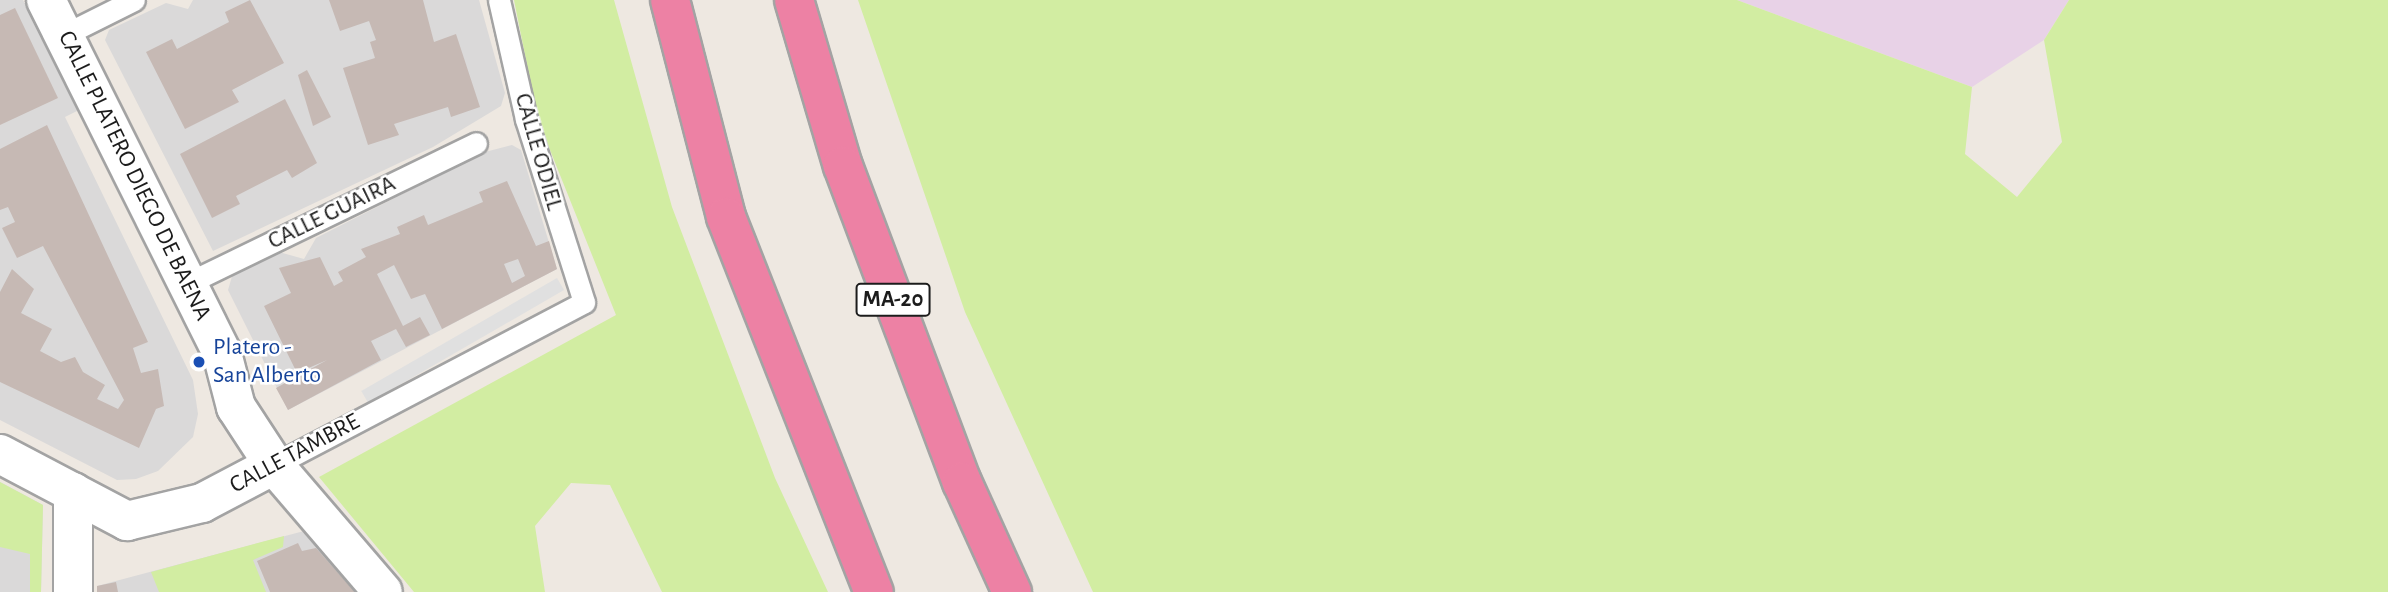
<!DOCTYPE html>
<style>
body{margin:0}
#map{position:relative;width:2388px;height:592px;overflow:hidden;background:#eee8e1;font-family:"Alegreya Sans",sans-serif}
div>[style]{position:absolute}
.residential>*{inset:0;background:#dad9d9}
.industrial>*{inset:0;background:#e8d2e7}
.grass>*{inset:0;background:#d2eda2}
.parking>*{inset:0;background:#e0e0e0;transform-origin:0 0}
.building>*{inset:0;background:#c6b9b4}
.roads{filter:drop-shadow(2px 0 #a3a3a3) drop-shadow(-2px 0 #a3a3a3) drop-shadow(0 2px #a3a3a3) drop-shadow(0 -2px #a3a3a3)}
.lane>*{height:21px;margin:-10.5px;padding:0 10.5px;transform-origin:10.5px;border-radius:10.5px;background:#fff}
.street>*{height:38px;margin:-19px;padding:0 19px;transform-origin:19px;border-radius:19px;background:#fff}
.highway>*{height:38px;margin:-19px;padding:0 19px;transform-origin:19px;border-radius:19px;background:#ed81a4}
.dots>*{width:19px;height:19px;translate:-50% -50%;box-sizing:border-box;border:4px solid #fff;border-radius:50%}
span{translate:-50% -50%;white-space:nowrap;text-align:center;line-height:1.15;-webkit-text-stroke:5px #fff;paint-order:stroke}
.shield-label span{padding:2px 5px;background:#fff;border:2px solid;border-radius:5px;-webkit-text-stroke-width:0}
.shield-label{font-size:23px;color:#1c1c1c;font-weight:700}
.street-label{font-size:24px;color:#1c1c1c}
.transit-label{font-size:24px;color:#164399}
.left{translate:0 -50%;text-align:left}
</style>
<div id="map">
<div class="residential">
<div style="clip-path:polygon(0 0,23px 0,60px 72px,79px 110px,65px 117px,193px 380px,198px 414px,193px 437px,158px 471px,136px 479px,117px 480px,0 420px)"></div>
<div style="clip-path:polygon(193px 0,479px 0,505px 93px,501px 106px,433px 147px,213px 251px,105px 40px,109px 30px,166px 3px,188px 9px)"></div>
<div style="clip-path:polygon(512px 145px,521px 150px,557px 269px,288px 410px,228px 290px,233px 273px,279px 252px,304px 259px,316px 238px,485px 152px)"></div>
<div style="clip-path:polygon(0 482px,43px 505px,41px 592px,0 592px)"></div>
<div style="clip-path:polygon(304px 531px,353px 592px,97px 592px,97px 586px)"></div>
</div>
<div class="industrial">
<div style="clip-path:polygon(1737px 0,2069px 0,2044px 40px,1972px 87px)"></div>
</div>
<div class="grass">
<div style="clip-path:polygon(514px 0,614px 0,672px 207px,775px 478px,828px 592px,662px 592px,610px 485px,571px 483px,535px 526px,545px 592px,414px 592px,319px 477px,616px 315px,538px 120px)"></div>
<div style="clip-path:polygon(858px 0,1737px 0,1972px 87px,1965px 154px,2017px 197px,2062px 142px,2044px 40px,2069px 0,2388px 0,2388px 592px,1093px 592px,965px 312px)"></div>
<div style="clip-path:polygon(0 482px,43px 505px,41px 592px,30px 592px,30px 554px,0 547px)"></div>
<div style="clip-path:polygon(284px 536px,283px 547px,253px 560px,266px 592px,159px 592px,151px 572px)"></div>
</div>
<div class="parking">
<div style="left:557px;top:278px;width:14px;height:226px;rotate:60deg"></div>
</div>
<div class="building">
<div style="clip-path:polygon(250px 0,284px 63px,232px 90px,239px 102px,185px 129px,146px 52px,172px 39px,177px 49px,229px 22px,225px 12px)"></div>
<div style="clip-path:polygon(329px 0,423px 0,434px 42px,456px 34px,480px 107px,451px 117px,448px 107px,394px 124px,399px 135px,368px 145px,343px 68px,375px 58px,370px 42px,376px 40px,369px 21px,340px 31px)"></div>
<div style="clip-path:polygon(15px 8px,58px 98px,0 125px,0 15px)"></div>
<div style="clip-path:polygon(307px 70px,331px 117px,313px 126px,298px 75px)"></div>
<div style="clip-path:polygon(285px 99px,317px 163px,292px 178px,287px 170px,236px 196px,240px 204px,212px 218px,180px 154px)"></div>
<div style="clip-path:polygon(47px 125px,148px 342px,133px 348px,141px 373px,158px 369px,164px 406px,156px 409px,139px 448px,0 382px,0 292px,12px 269px,34px 289px,21px 313px,52px 329px,40px 351px,61px 362px,75px 357px,83px 372px,105px 385px,97px 399px,118px 409px,124px 400px,43px 246px,17px 258px,2px 228px,15px 222px,8px 207px,0 210px,0 149px)"></div>
<div style="clip-path:polygon(evenodd,507px 181px,536px 246px,549px 241px,557px 269px,442px 329px,425px 294px,411px 299px,394px 265px,377px 274px,403px 326px,420px 317px,430px 335px,406px 347px,396px 329px,371px 341px,381px 360px,288px 410px,276px 388px,327px 360px,297px 373px,264px 306px,291px 293px,279px 268px,320px 257px,334px 286px,343px 281px,338px 272px,366px 257px,361px 249px,400px 234px,397px 227px,424px 215px,428px 225px,483px 202px,479px 192px,507px 181px,518px 259px,525px 276px,512px 283px,504px 264px,518px 259px)"></div>
<div style="clip-path:polygon(298px 543px,302px 551px,316px 548px,355px 592px,270px 592px,257px 561px)"></div>
<div style="clip-path:polygon(116px 582px,118px 592px,97px 592px,97px 586px)"></div>
</div>
<div class="roads">
<div class="lane">
<div style="left:64px;top:35px;width:78px;rotate:-26.6deg"></div>
<div style="left:188px;top:283px;width:320px;rotate:-25.9deg"></div>
<div style="left:274px;top:465px;width:350px;rotate:-27.7deg"></div>
<div style="left:584px;top:302px;width:192px;rotate:-107.6deg"></div>
<div style="left:526px;top:119px;width:122px;rotate:-102.8deg"></div>
</div>
<div class="street">
<div style="left:46px;top:0;width:394px;rotate:63.5deg"></div>
<div style="left:222px;top:353px;width:56px;rotate:75.5deg"></div>
<div style="left:236px;top:407px;width:69px;rotate:56.8deg"></div>
<div style="left:274px;top:465px;width:167px;rotate:49.4deg"></div>
<div style="left:0;top:454px;width:144px;rotate:27.8deg"></div>
<div style="left:127px;top:521px;width:77px;rotate:-13.5deg"></div>
<div style="left:202px;top:503px;width:81px;rotate:-27.8deg"></div>
<div style="left:73px;top:592px;width:100px;rotate:-90deg"></div>
</div>
<div class="highway">
<div style="left:670px;top:0;width:224px;rotate:75.5deg"></div>
<div style="left:726px;top:217px;width:403px;rotate:68.5deg"></div>
<div style="left:794px;top:0;width:173px;rotate:73.6deg"></div>
<div style="left:843px;top:166px;width:338px;rotate:69.4deg"></div>
<div style="left:962px;top:482px;width:121px;rotate:65.6deg"></div>
</div>
</div>
<div class="dots">
<div style="left:199px;top:362px;background:#1a4fb4"></div>
</div>
<div class="shield-label">
<span style="left:893px;top:300px">MA-20</span>
</div>
<div class="street-label">
<span style="left:538px;top:152px;rotate:74deg">CALLE ODIEL</span>
<span style="left:134px;top:176px;rotate:64deg">CALLE PLATERO DIEGO DE BAENA</span>
<span style="left:332px;top:213px;rotate:-26deg">CALLE GUAIRA</span>
<span style="left:295px;top:454px;rotate:-28deg">CALLE TAMBRE</span>
</div>
<div class="transit-label">
<span class="left" style="left:213px;top:362px">Platero -<br>San Alberto</span>
</div>
</div>
